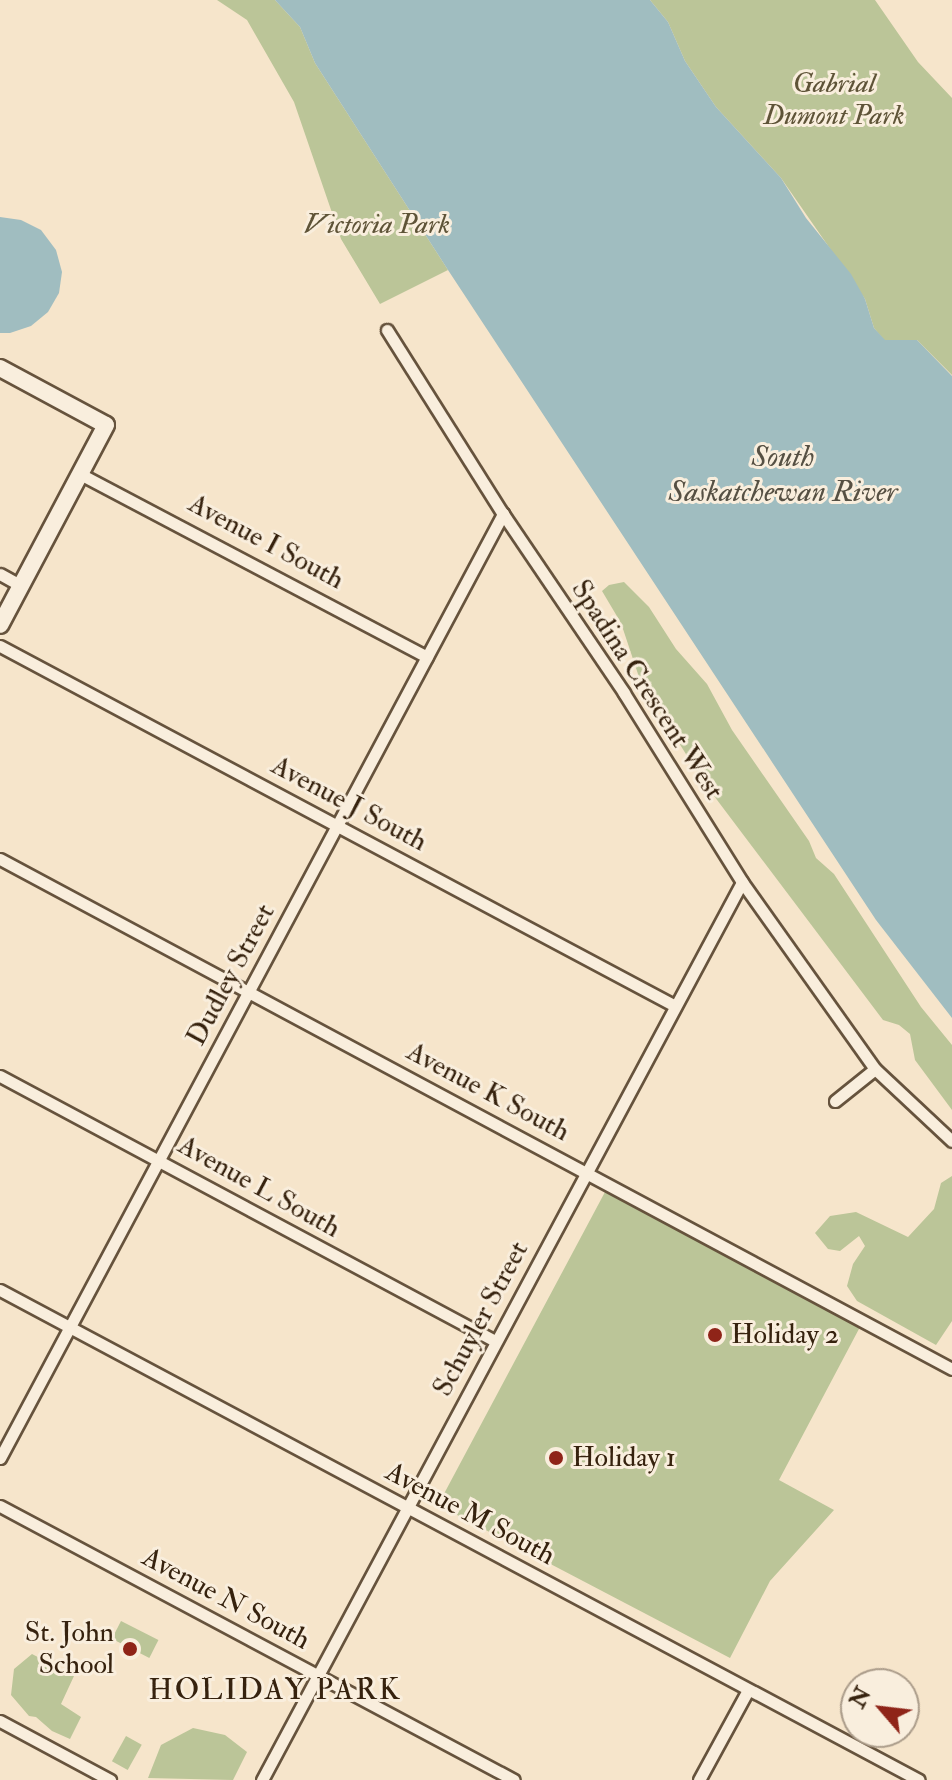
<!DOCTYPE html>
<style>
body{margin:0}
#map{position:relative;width:952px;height:1780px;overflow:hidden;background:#f6e5cb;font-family:"IM FELL Double Pica",serif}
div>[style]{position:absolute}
.green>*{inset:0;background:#bbc598;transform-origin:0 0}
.water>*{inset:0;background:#a0bdc0}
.roads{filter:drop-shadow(2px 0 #66533d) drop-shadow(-2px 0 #66533d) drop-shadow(0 2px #66533d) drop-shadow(0 -2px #66533d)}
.street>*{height:11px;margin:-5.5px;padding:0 5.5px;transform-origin:5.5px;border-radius:5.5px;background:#f9eedd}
.secondary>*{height:16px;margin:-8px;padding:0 8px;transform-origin:8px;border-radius:8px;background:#f9eedd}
.dots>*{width:22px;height:22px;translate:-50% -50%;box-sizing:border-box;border:4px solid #f9eedd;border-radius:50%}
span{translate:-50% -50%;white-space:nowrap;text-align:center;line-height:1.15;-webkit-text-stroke:6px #f9eedd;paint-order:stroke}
.park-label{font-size:28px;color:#5e5337;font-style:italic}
.street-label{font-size:28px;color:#36220e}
.poi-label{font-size:28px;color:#36220e}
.left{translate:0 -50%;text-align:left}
.right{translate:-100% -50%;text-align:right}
.water-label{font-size:30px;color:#565043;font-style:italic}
.neighbourhood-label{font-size:30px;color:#36220e;letter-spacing:2px}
.north{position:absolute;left:840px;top:1668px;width:80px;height:80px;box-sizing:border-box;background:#f9eedd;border:2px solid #ab9c8a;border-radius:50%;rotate:298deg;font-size:22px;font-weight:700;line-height:32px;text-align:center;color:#36220e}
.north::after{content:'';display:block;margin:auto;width:28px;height:36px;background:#8f2418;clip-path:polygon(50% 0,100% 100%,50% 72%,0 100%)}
</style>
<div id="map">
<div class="green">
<div style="clip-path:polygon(217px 0,275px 0,300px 27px,315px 63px,448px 270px,380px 304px,341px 239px,294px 102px,247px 20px)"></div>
<div style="clip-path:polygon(650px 0,875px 0,918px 62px,952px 98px,952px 375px,917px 340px,884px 340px,874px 328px,865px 299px,781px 178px,716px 107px,685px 61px,668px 22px)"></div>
<div style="clip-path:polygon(624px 582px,649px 607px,676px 649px,707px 684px,732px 730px,809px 841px,816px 858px,834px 874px,921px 1007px,952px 1045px,952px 1110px,915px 1060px,910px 1034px,899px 1025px,883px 1020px,702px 780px,640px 680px,621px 623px,602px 591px,609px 585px)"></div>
<div style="clip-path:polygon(952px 1176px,952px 1321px,936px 1345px,857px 1301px,847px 1286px,853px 1264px,865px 1246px,859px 1236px,840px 1251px,828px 1249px,815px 1233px,830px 1216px,856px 1212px,908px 1237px,934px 1209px,941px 1183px)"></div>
<div style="clip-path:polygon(605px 1192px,860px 1327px,779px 1480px,834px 1510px,770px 1581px,730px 1658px,438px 1505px)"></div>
<div style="left:121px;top:1621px;width:42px;height:20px;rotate:27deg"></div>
<div style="clip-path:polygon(32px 1654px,74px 1676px,61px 1704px,81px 1717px,70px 1739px,52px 1731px,36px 1717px,29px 1716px,11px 1695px,14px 1669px)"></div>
<div style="clip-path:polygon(193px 1728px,225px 1735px,247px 1752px,233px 1780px,148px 1778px,161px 1745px)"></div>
<div style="left:126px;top:1736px;width:18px;height:29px;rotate:29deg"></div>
</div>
<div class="water">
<div style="clip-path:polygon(275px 0,650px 0,668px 22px,685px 61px,716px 107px,781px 178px,806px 218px,851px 274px,865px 299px,874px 328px,885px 340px,917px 340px,952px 376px,952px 1018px,876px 920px,448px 270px,315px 63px,300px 27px)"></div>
<div style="clip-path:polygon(0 217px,21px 220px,41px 230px,56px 250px,62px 272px,59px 293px,48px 312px,31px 326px,10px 333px,0 333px)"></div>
</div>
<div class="roads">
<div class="street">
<div style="left:387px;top:330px;width:218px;rotate:57.8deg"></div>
<div style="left:503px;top:514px;width:216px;rotate:55.9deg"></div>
<div style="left:624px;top:693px;width:223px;rotate:58deg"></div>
<div style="left:742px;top:882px;width:229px;rotate:54.6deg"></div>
<div style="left:875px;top:1069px;width:105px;rotate:43.1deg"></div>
<div style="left:80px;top:474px;width:392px;rotate:27.8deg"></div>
<div style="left:0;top:574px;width:23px;rotate:29deg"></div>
<div style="left:0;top:646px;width:765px;rotate:28.07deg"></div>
<div style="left:0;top:859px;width:1080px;rotate:28.18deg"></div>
<div style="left:0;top:1076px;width:561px;rotate:28.16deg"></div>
<div style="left:835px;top:1101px;width:51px;rotate:-38.7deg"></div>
<div style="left:0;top:1290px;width:1041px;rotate:28.07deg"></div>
<div style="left:0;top:1458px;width:1070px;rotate:-61.95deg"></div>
<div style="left:0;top:1506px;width:582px;rotate:28.06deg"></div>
<div style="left:0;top:1721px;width:125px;rotate:28.2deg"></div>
<div style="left:262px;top:1780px;width:1018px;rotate:-61.87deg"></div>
<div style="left:699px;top:1780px;width:102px;rotate:-61.4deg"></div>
</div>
<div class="secondary">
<div style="left:0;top:368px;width:120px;rotate:28.3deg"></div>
<div style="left:106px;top:425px;width:226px;rotate:117.9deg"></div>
</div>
</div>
<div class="dots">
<div style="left:715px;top:1335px;background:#8f2418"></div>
<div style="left:556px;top:1458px;background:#8f2418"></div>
<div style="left:130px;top:1649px;background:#8f2418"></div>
</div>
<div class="park-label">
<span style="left:834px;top:100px">Gabrial<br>Dumont Park</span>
<span style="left:377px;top:225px">Victoria Park</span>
</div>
<div class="street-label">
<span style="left:266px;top:542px;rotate:28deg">Avenue I South</span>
<span style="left:647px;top:690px;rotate:57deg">Spadina Crescent West</span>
<span style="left:349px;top:804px;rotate:28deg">Avenue J South</span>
<span style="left:231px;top:975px;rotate:-62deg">Dudley Street</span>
<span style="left:488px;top:1092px;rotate:28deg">Avenue K South</span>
<span style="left:259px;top:1187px;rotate:29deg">Avenue L South</span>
<span style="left:481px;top:1319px;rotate:-62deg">Schuyler Street</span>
<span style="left:470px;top:1514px;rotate:28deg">Avenue M South</span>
<span style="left:226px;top:1599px;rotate:28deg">Avenue N South</span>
</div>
<div class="poi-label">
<span class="left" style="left:731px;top:1335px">Holiday 2</span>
<span class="left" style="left:572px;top:1458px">Holiday 1</span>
<span class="right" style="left:114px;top:1649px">St. John<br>School</span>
</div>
<div class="water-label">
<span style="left:783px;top:474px">South<br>Saskatchewan River</span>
</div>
<div class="neighbourhood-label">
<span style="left:275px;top:1690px">HOLIDAY PARK</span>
</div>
<div class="north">N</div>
</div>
